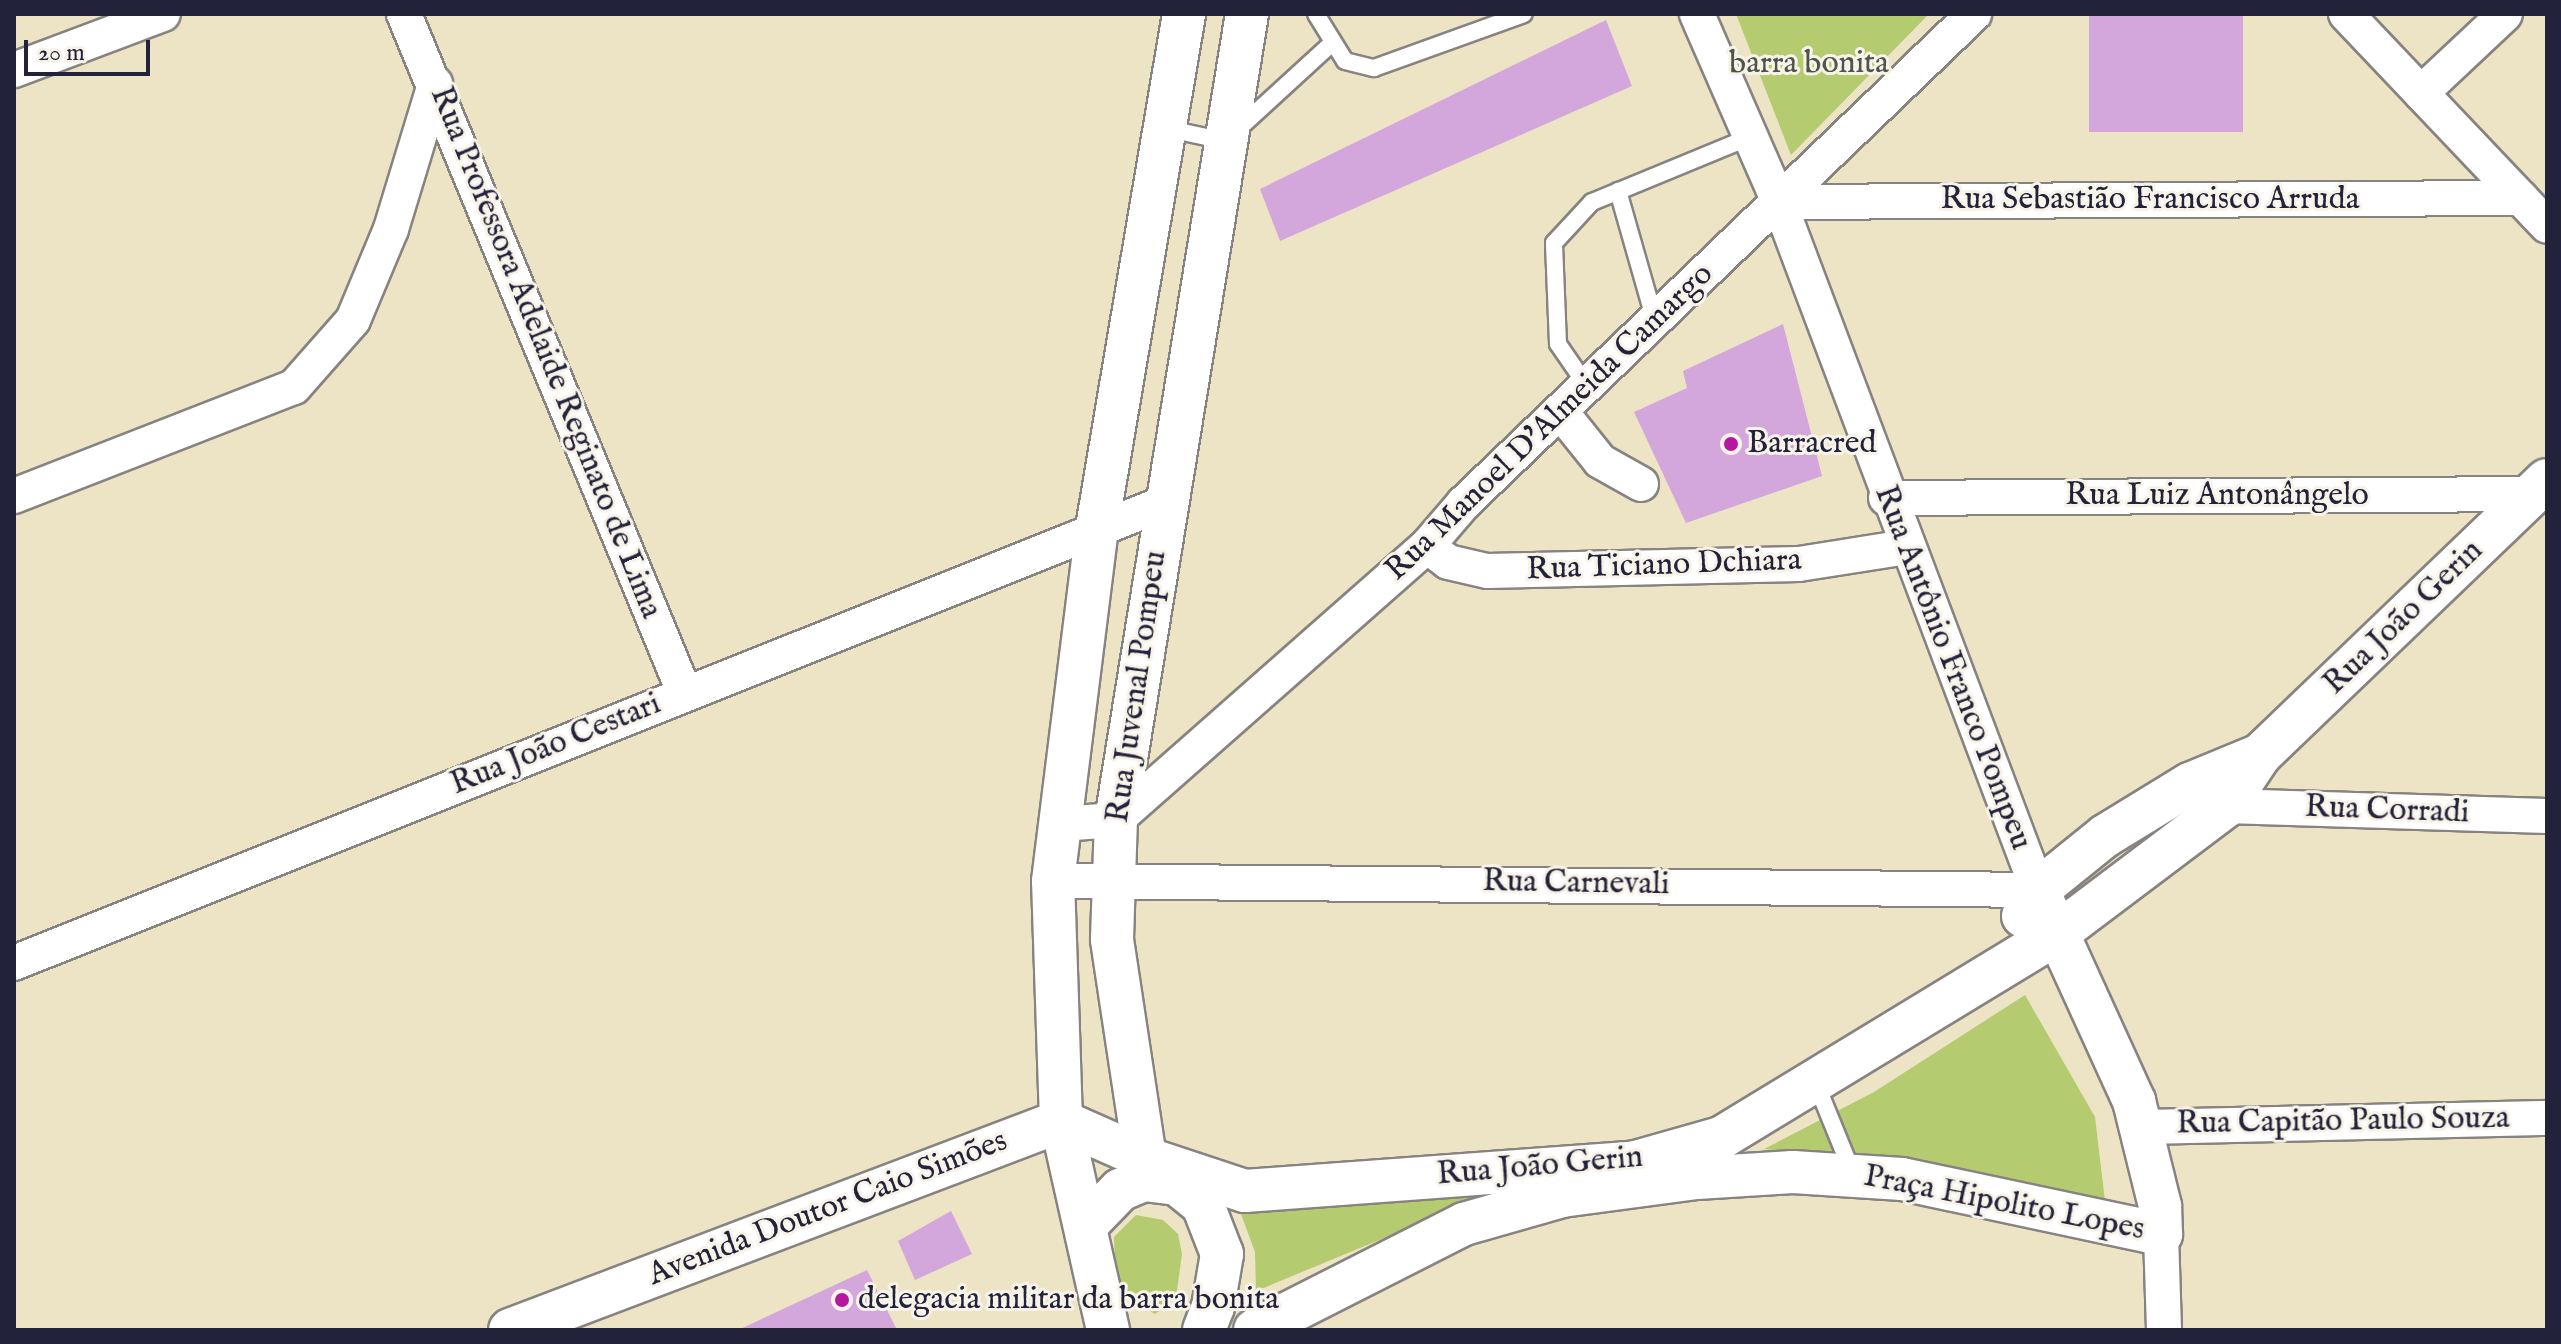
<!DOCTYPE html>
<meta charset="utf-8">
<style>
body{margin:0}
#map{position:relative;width:2561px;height:1344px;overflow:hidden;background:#ece4c5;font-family:"IM FELL English",serif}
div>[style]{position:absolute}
.green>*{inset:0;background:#b4cb70}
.building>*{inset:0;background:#d4a7dc;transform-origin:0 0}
.roads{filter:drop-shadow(2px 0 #878380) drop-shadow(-2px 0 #878380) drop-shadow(0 2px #878380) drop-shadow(0 -2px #878380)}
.service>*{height:16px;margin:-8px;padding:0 8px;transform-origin:8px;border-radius:8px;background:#fff}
.minor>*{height:34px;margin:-17px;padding:0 17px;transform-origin:17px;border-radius:17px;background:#fff}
.tertiary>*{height:42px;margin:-21px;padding:0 21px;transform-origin:21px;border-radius:21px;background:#fff}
.dots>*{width:22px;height:22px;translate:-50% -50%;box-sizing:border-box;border:4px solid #f7f3e8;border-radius:50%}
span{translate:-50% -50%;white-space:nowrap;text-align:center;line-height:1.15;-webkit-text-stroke:6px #f7f3e8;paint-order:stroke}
.park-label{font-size:32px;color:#4e554b}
.street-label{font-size:32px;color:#22223b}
.poi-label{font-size:32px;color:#22223b}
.left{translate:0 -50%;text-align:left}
.frame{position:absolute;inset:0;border:16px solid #22223b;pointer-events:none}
.scale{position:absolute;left:24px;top:40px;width:126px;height:36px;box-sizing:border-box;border:4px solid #22223b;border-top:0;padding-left:10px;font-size:24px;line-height:28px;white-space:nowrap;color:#22223b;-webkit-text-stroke:6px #f7f3e8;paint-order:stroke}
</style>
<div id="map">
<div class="green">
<div style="clip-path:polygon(1736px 14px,1929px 14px,1791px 155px)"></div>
<div style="clip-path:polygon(2025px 995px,2095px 1117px,2105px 1201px,1911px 1166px,1764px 1149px,1874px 1092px)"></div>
<div style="clip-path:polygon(1235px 1198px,1481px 1198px,1256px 1291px,1255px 1252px)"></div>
<div style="clip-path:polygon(1136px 1215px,1163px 1220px,1178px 1234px,1182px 1254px,1176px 1297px,1155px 1314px,1116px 1290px,1114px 1237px)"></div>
</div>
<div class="building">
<div style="left:2089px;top:14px;width:154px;height:118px"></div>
<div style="clip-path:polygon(1606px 20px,1632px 86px,1280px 241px,1260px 189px)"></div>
<div style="clip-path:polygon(1783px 324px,1822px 476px,1686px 523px,1634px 412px,1687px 388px,1683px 371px)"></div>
<div style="clip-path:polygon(951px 1211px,972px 1254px,915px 1280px,898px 1241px)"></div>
<div style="clip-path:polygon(867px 1270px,897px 1330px,738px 1330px)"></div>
</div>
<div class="roads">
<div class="service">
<div style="left:1316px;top:14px;width:55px;rotate:58.3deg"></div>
<div style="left:1345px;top:61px;width:30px;rotate:14deg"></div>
<div style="left:1374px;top:68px;width:159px;rotate:-19.8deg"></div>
<div style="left:1164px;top:128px;width:62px;rotate:12deg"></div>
<div style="left:1225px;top:141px;width:145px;rotate:-42.5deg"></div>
<div style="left:1618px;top:191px;width:135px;rotate:74.1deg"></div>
<div style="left:1587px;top:386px;width:51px;rotate:-124.6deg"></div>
<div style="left:1558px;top:344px;width:101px;rotate:-92.3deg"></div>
<div style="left:1554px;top:243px;width:56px;rotate:-47.2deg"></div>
<div style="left:1592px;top:202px;width:171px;rotate:-22.4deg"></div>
<div style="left:1815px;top:1081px;width:100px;rotate:67.8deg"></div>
</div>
<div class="minor">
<div style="left:404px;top:14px;width:736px;rotate:67.55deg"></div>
<div style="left:2346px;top:14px;width:292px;rotate:46.5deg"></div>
<div style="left:14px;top:70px;width:159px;rotate:-20.6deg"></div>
<div style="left:2421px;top:93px;width:115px;rotate:-43.2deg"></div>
<div style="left:1779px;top:202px;width:742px;rotate:-0.31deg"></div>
<div style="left:1560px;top:411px;width:64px;rotate:51.3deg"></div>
<div style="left:1600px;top:461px;width:47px;rotate:29.3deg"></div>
<div style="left:14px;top:496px;width:300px;rotate:-21.3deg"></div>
<div style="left:294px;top:387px;width:89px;rotate:-48.6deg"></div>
<div style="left:353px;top:320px;width:99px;rotate:-67.3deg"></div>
<div style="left:391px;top:229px;width:152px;rotate:-73.1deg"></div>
<div style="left:1886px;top:498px;width:661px;rotate:-0.35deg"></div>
<div style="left:1427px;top:546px;width:26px;rotate:37deg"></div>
<div style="left:1448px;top:562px;width:40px;rotate:13deg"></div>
<div style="left:1487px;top:571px;width:312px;rotate:-1.3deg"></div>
<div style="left:1799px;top:564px;width:108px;rotate:-9deg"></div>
<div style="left:2207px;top:794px;width:22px;rotate:32deg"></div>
<div style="left:2226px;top:806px;width:321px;rotate:1.8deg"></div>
<div style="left:1060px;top:824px;width:56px;rotate:-4.1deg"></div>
<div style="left:1116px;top:820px;width:414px;rotate:-41.4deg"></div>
<div style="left:1427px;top:546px;width:57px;rotate:-49.3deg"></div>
<div style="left:1464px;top:503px;width:707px;rotate:-43.8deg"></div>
<div style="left:1053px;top:881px;width:985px;rotate:0.52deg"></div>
<div style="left:2038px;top:890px;width:735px;rotate:-110.63deg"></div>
<div style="left:1779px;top:202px;width:205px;rotate:-113.6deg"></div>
<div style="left:14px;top:963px;width:1239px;rotate:-21.8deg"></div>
<div style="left:2140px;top:1127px;width:407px;rotate:-1.3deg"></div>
<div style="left:2161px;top:1234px;width:96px;rotate:88.2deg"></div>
</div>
<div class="tertiary">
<div style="left:2023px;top:916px;width:30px;rotate:-60deg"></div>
<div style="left:2038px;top:890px;width:86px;rotate:-38.9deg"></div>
<div style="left:2105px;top:836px;width:100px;rotate:-31.5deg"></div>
<div style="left:2190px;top:784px;width:76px;rotate:-22.5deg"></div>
<div style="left:1086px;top:1225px;width:49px;rotate:-45.8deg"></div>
<div style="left:1120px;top:1190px;width:26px;rotate:-23deg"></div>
<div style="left:1144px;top:1180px;width:39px;rotate:7deg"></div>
<div style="left:510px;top:1330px;width:589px;rotate:-20.77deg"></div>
<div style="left:1061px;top:1121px;width:92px;rotate:23.8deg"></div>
<div style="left:1145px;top:1158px;width:105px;rotate:18.3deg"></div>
<div style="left:1245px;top:1191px;width:392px;rotate:-4.2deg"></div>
<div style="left:1636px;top:1162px;width:88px;rotate:-15.8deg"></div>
<div style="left:1721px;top:1138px;width:391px;rotate:-31.3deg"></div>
<div style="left:2055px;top:935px;width:214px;rotate:-37deg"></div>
<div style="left:2226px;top:806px;width:61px;rotate:-56.3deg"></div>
<div style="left:2260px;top:755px;width:397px;rotate:-43.8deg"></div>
<div style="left:1108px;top:1330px;width:214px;rotate:-102.7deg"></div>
<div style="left:1061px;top:1121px;width:240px;rotate:-91.9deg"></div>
<div style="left:1053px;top:881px;width:356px;rotate:-82.9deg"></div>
<div style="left:1097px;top:528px;width:521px;rotate:-80.39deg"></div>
<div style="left:1204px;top:1330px;width:25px;rotate:-69deg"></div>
<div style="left:1213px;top:1307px;width:54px;rotate:-80.4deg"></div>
<div style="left:1222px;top:1254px;width:53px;rotate:-111.2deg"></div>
<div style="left:1203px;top:1205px;width:75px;rotate:-141deg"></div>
<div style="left:1145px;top:1158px;width:221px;rotate:-98.6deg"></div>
<div style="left:1112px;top:939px;width:119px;rotate:-88.1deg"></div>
<div style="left:1116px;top:820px;width:817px;rotate:-80.77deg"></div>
<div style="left:1255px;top:1330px;width:234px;rotate:-26.9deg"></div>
<div style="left:1464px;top:1224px;width:102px;rotate:-15.9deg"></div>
<div style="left:1562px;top:1196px;width:136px;rotate:-7.6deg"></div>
<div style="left:1697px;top:1178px;width:96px;rotate:-3.6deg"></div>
<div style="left:1793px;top:1172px;width:109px;rotate:3.7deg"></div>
<div style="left:1902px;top:1179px;width:265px;rotate:12deg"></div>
<div style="left:2161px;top:1234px;width:28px;rotate:-92deg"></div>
<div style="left:2160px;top:1206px;width:108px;rotate:-103.9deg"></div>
<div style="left:2134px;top:1101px;width:232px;rotate:-114.5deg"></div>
</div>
</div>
<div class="dots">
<div style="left:1731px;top:444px;background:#b5179e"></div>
<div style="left:842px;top:1300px;background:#b5179e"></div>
</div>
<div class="park-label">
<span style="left:1809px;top:64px">barra bonita</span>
</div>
<div class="street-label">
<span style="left:2150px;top:200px">Rua Sebastião Francisco Arruda</span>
<span style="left:545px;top:353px;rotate:68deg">Rua Professora Adelaide Reginato de Lima</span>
<span style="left:1550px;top:423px;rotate:-44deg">Rua Manoel D'Almeida Camargo</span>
<span style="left:2217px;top:496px">Rua Luiz Antonângelo</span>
<span style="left:1664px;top:566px;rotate:-2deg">Rua Ticiano Dchiara</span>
<span style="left:2404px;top:618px;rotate:-44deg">Rua João Gerin</span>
<span style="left:1952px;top:668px;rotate:69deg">Rua Antônio Franco Pompeu</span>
<span style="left:1138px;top:687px;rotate:-82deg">Rua Juvenal Pompeu</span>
<span style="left:556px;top:745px;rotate:-22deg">Rua João Cestari</span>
<span style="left:2387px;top:811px;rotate:2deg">Rua Corradi</span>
<span style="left:1576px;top:884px;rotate:1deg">Rua Carnevali</span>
<span style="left:2343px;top:1122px;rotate:-1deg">Rua Capitão Paulo Souza</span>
<span style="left:1540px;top:1167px;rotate:-5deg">Rua João Gerin</span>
<span style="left:2004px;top:1204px;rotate:11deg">Praça Hipolito Lopes</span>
<span style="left:828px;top:1209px;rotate:-21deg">Avenida Doutor Caio Simões</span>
</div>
<div class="poi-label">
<span class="left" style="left:1747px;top:444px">Barracred</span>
<span class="left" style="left:858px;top:1300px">delegacia militar da barra bonita</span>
</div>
<div class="frame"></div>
<div class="scale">20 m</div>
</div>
